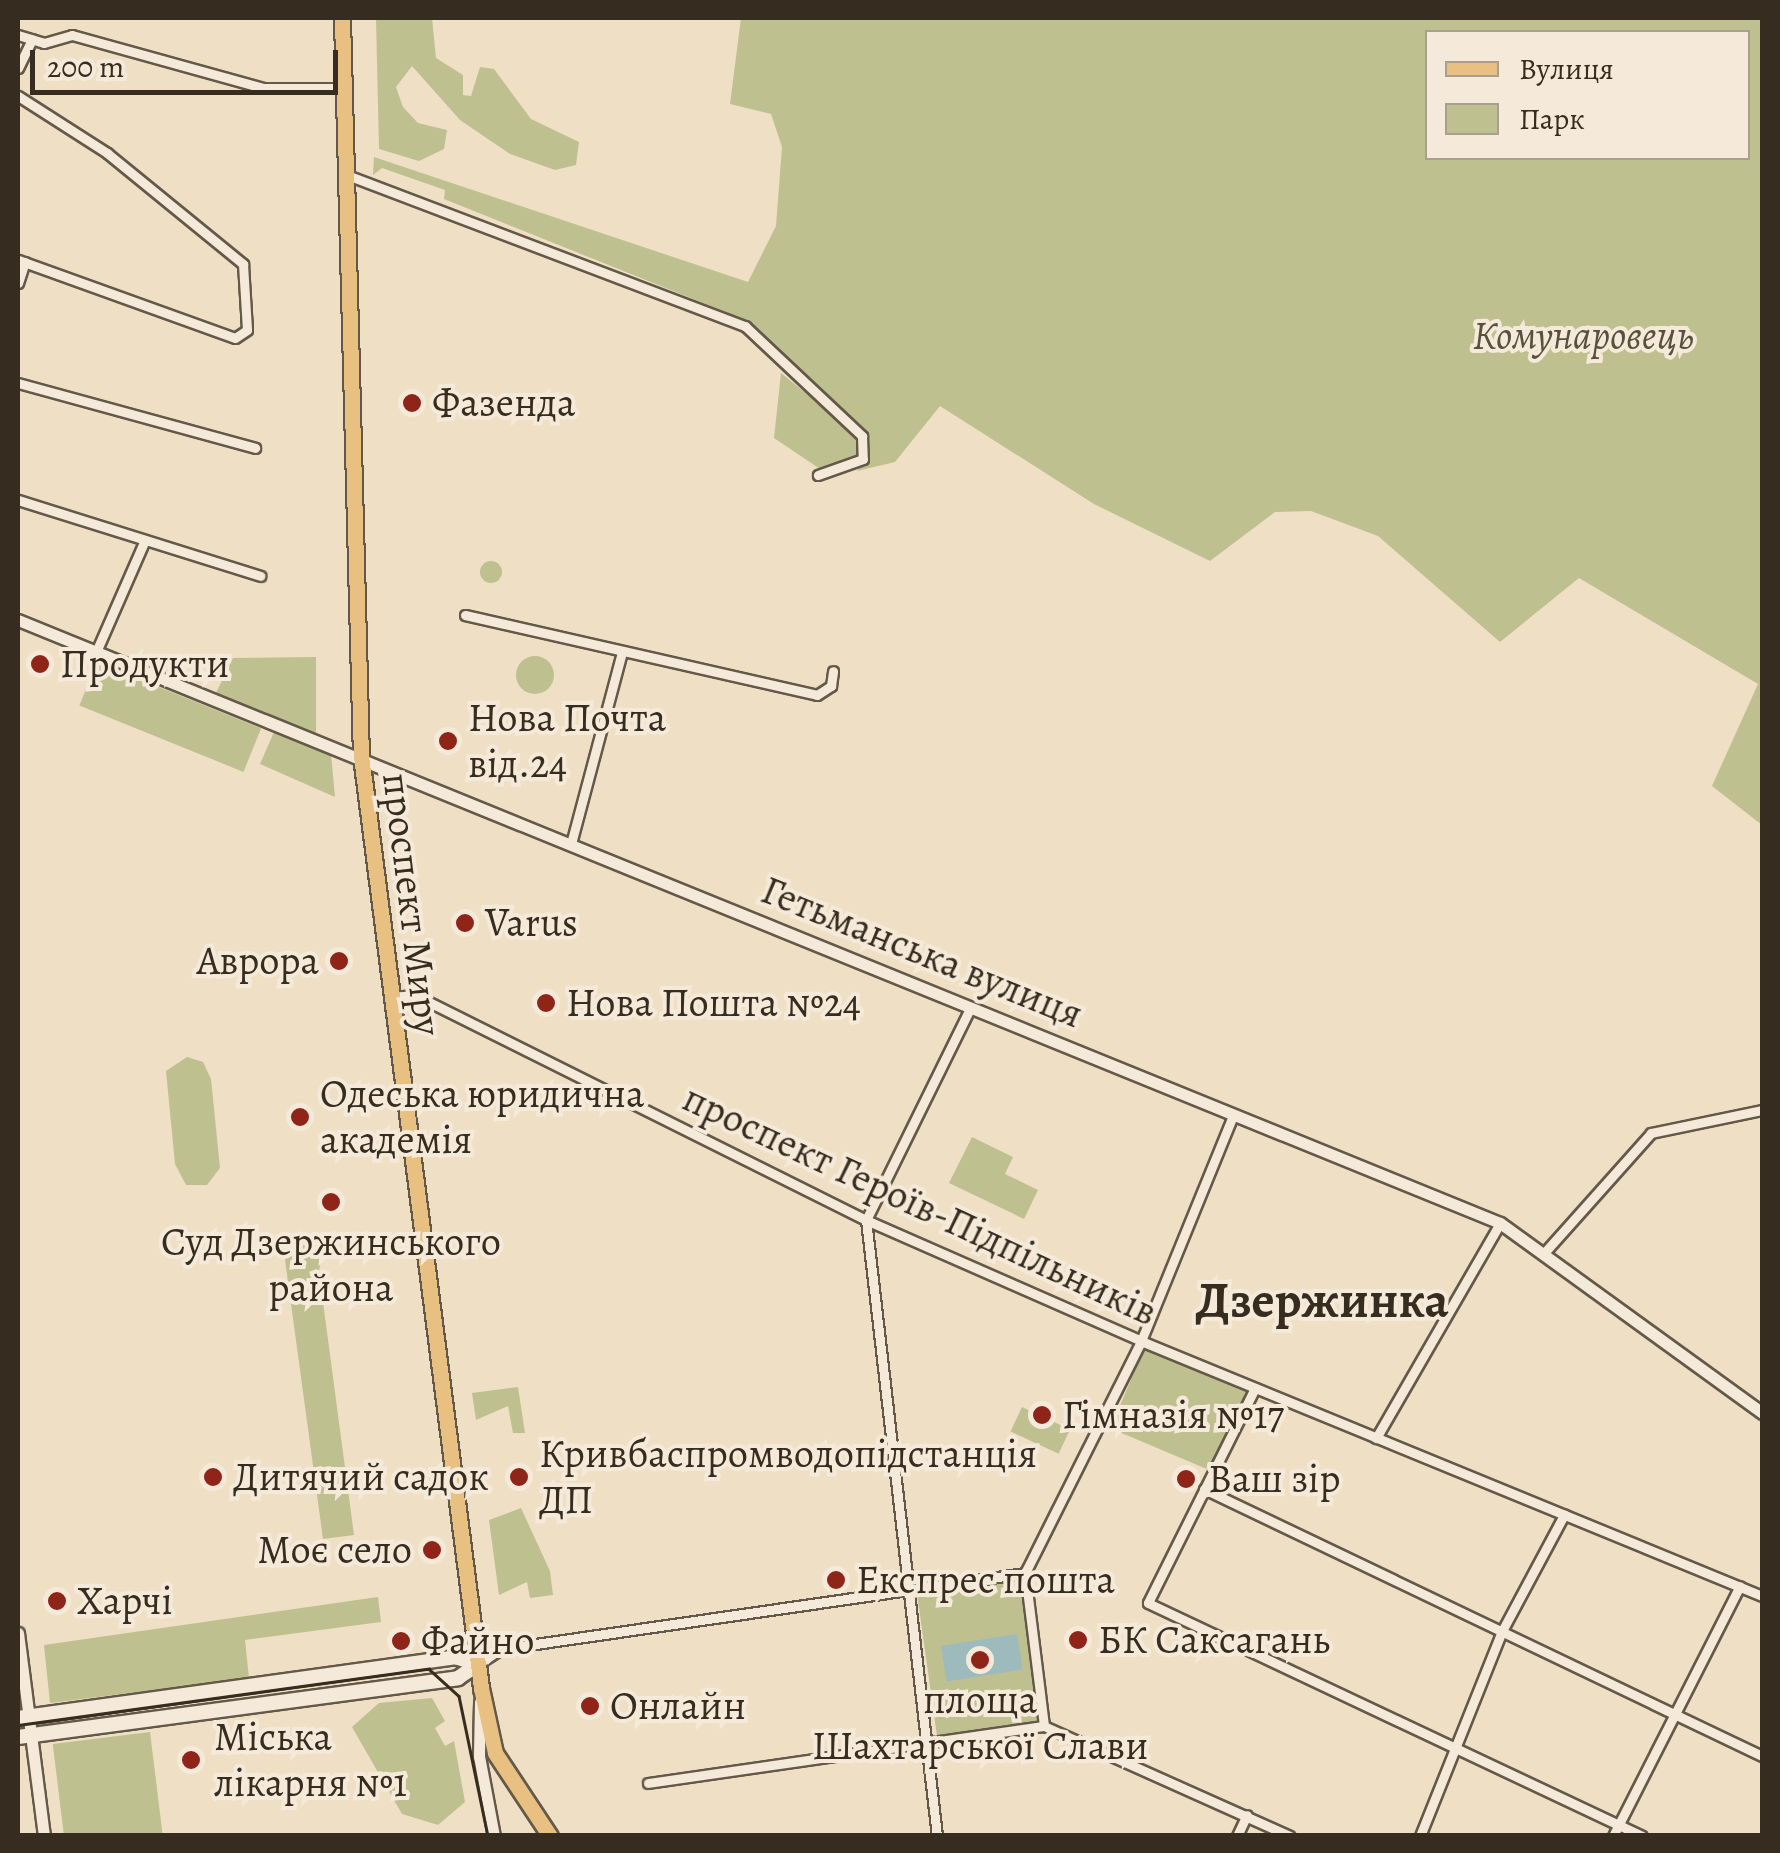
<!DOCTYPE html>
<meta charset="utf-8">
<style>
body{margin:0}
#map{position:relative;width:1780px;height:1853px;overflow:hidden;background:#efdfc4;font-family:Alegreya,serif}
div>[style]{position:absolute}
.green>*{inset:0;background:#bfc090;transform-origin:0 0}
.round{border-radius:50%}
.water>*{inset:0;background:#9dbabd;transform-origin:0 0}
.roads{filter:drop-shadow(2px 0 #645948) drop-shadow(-2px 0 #645948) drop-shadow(0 2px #645948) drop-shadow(0 -2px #645948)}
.minor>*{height:9px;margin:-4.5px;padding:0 4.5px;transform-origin:4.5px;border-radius:4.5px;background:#f5ead9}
.tertiary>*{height:11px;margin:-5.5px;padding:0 5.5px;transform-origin:5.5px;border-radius:5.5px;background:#f5ead9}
.secondary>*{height:14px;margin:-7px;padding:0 7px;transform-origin:7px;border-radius:7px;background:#f5ead9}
.primary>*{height:15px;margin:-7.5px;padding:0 7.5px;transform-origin:7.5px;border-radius:7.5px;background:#e8c082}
.tram>*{height:2.5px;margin:-1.25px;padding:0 1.25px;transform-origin:1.25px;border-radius:1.25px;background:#362c1f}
.dots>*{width:28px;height:28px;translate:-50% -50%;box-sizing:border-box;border:5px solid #f5ead9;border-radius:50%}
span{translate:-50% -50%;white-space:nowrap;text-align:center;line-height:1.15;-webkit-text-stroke:8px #f5ead9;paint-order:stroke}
.park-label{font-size:40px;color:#58513b;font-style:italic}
.poi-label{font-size:40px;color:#362c1f}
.left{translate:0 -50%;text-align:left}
.right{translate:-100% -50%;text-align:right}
.street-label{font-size:40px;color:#362c1f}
.district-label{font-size:50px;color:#362c1f;font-weight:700}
.frame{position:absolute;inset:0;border:20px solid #362c1f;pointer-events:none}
.legend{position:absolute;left:1425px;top:30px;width:325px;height:130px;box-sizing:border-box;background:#f5ead9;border:2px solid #a99e8f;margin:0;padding:12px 18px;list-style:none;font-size:30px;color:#362c1f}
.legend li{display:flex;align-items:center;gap:20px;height:50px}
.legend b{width:50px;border:2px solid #a99e8f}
.scale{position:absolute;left:30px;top:50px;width:308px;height:45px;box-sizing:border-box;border:5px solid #362c1f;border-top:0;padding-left:12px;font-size:30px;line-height:35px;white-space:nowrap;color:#362c1f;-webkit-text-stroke:8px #f5ead9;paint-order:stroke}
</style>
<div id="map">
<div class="green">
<div style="clip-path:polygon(376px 18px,432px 18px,436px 58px,463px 75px,463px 95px,471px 96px,480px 67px,494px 69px,531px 119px,579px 142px,576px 165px,555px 170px,510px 154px,460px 120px,412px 66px,396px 87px,403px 107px,418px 123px,447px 130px,444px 149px,419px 161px,379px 149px)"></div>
<div style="clip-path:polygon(evenodd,741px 18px,1762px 18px,1762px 825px,1712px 786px,1758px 684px,1579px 578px,1500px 642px,1378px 536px,1311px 511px,1275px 512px,1210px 561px,1094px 504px,940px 406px,895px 462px,857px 471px,867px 460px,865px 433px,748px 321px,444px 199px,445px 190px,382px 168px,373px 175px,374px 157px,748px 282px,776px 226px,782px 147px,771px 114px,730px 104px,741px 18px,1428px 32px,1748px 32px,1748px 158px,1428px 158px,1428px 32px)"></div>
<div style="clip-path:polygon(781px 373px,855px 433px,861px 449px,851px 463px,820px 469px,774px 438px)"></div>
<div class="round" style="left:480px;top:561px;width:22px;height:22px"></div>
<div class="round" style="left:516px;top:656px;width:38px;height:38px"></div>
<div style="clip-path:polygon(316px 657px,316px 739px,213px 699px,233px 658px)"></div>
<div style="left:97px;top:662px;width:177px;height:47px;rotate:22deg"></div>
<div style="clip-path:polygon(274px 732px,331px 754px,335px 797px,260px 764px)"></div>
<div style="clip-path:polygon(187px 1057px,203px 1062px,211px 1079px,220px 1168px,207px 1185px,186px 1185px,175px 1164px,166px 1071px)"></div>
<div style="clip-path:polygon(972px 1137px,1013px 1157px,1005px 1174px,1038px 1190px,1024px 1219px,949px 1183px)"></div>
<div style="clip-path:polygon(283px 1245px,323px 1245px,319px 1272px,354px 1535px,323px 1539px)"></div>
<div style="left:1144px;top:1349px;width:111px;height:86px;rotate:23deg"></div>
<div style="clip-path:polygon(518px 1387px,525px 1433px,513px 1433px,508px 1406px,476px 1420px,472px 1393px)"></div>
<div style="left:1022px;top:1407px;width:53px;height:27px;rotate:25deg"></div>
<div style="clip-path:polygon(521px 1508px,550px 1571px,553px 1595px,530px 1598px,527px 1582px,499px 1595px,489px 1520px)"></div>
<div style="left:1022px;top:1579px;width:145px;height:106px;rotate:82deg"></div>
<div style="clip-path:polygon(378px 1597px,381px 1622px,245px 1640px,249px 1678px,50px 1703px,44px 1645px)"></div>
<div style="clip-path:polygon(432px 1698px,445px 1721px,435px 1728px,445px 1746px,454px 1741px,465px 1802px,438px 1825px,402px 1814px,352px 1727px,379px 1703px)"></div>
<div style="left:150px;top:1732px;width:104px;height:98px;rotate:83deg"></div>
</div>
<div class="water">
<div style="left:1017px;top:1634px;width:36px;height:77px;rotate:81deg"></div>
</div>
<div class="roads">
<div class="minor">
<div style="left:18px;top:35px;width:27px;rotate:17deg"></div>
<div style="left:44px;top:43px;width:29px;rotate:-16deg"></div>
<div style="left:72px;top:35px;width:198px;rotate:15.5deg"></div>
<div style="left:263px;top:88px;width:81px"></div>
<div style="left:18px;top:68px;width:32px;rotate:-64deg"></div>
<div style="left:18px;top:96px;width:106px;rotate:32.6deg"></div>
<div style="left:107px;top:153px;width:176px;rotate:39.2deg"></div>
<div style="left:243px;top:264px;width:66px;rotate:86.5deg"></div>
<div style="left:247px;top:330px;width:14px;rotate:146deg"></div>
<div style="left:235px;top:338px;width:231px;rotate:-160.2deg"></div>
<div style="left:347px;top:175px;width:426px;rotate:20.8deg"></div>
<div style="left:745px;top:326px;width:161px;rotate:43.2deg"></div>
<div style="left:862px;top:436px;width:23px;rotate:88deg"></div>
<div style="left:863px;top:459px;width:48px;rotate:160.4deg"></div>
<div style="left:18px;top:283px;width:22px;rotate:-72deg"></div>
<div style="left:18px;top:383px;width:246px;rotate:15.3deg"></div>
<div style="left:18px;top:500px;width:254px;rotate:17.4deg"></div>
<div style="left:465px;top:615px;width:361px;rotate:12.8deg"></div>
<div style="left:817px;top:695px;width:17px;rotate:-33deg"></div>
<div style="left:831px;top:686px;width:15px;rotate:-82deg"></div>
<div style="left:96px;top:652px;width:122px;rotate:-66.4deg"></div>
<div style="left:572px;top:840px;width:195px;rotate:-75.1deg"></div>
<div style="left:391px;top:997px;width:24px;rotate:-5deg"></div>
<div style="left:415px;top:995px;width:504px;rotate:26.51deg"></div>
<div style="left:866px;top:1220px;width:300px;rotate:23.7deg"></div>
<div style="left:1141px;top:1341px;width:671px;rotate:22.32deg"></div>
<div style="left:1545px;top:1252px;width:159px;rotate:-48.3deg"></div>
<div style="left:1651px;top:1133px;width:113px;rotate:-11.7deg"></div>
<div style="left:1255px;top:1388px;width:240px;rotate:116.5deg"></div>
<div style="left:1148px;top:1603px;width:546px;rotate:25.25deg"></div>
<div style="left:1376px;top:1438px;width:248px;rotate:-60deg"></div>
<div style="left:1204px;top:1489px;width:619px;rotate:25.57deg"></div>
<div style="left:1025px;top:1573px;width:259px;rotate:-63.4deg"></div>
<div style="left:1141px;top:1341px;width:243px;rotate:-67.8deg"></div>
<div style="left:1025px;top:1573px;width:154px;rotate:82.9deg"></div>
<div style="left:478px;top:1664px;width:27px;rotate:-33deg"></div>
<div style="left:501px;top:1649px;width:529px;rotate:-8.25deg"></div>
<div style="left:648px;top:1783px;width:400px;rotate:-8.2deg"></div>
<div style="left:1044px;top:1726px;width:269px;rotate:24.1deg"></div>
<div style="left:937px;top:1836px;width:620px;rotate:-96.57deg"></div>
<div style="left:866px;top:1220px;width:237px;rotate:-63.8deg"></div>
<div style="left:1237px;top:1836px;width:23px;rotate:-65deg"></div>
<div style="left:1420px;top:1836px;width:221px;rotate:-68.2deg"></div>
<div style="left:1502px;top:1631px;width:132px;rotate:-61.9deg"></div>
<div style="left:1613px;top:1836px;width:280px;rotate:-63.1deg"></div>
</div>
<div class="tertiary">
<div style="left:18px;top:620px;width:1600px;rotate:22.14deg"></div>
<div style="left:1500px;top:1223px;width:324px;rotate:35.9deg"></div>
<div style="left:18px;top:1633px;width:205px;rotate:82.7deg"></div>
<div style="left:480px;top:1702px;width:54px;rotate:91.1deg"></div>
<div style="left:479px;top:1756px;width:81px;rotate:79.4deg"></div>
</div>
<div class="secondary">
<div style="left:18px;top:1718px;width:441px;rotate:-7.9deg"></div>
<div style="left:455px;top:1657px;width:24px;rotate:17deg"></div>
<div style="left:18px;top:1737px;width:444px;rotate:-7.6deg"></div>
<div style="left:458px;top:1678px;width:24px;rotate:-35deg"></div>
</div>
<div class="primary">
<div style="left:342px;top:18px;width:738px;rotate:88.53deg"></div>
<div style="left:361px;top:756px;width:940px;rotate:82.66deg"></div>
<div style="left:481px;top:1688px;width:66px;rotate:77.8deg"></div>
<div style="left:495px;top:1753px;width:100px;rotate:56.5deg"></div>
</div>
</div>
<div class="tram">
<div style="left:18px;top:1725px;width:415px;rotate:-7.8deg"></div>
<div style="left:429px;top:1669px;width:40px;rotate:42deg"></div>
<div style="left:459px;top:1696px;width:143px;rotate:78.3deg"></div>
</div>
<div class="dots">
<div style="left:412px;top:403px;background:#8f2418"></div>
<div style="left:40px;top:664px;background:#8f2418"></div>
<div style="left:448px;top:741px;background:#8f2418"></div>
<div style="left:465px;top:923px;background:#8f2418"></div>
<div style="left:339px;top:961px;background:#8f2418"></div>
<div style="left:546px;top:1003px;background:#8f2418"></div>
<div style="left:300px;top:1117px;background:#8f2418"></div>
<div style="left:331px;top:1202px;background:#8f2418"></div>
<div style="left:1042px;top:1415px;background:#8f2418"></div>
<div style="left:213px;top:1477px;background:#8f2418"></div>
<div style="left:519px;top:1477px;background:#8f2418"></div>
<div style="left:1186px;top:1479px;background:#8f2418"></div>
<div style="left:432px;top:1550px;background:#8f2418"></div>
<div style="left:836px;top:1580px;background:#8f2418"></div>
<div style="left:57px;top:1601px;background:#8f2418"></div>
<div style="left:1078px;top:1640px;background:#8f2418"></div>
<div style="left:401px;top:1641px;background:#8f2418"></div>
<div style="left:980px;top:1660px;background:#8f2418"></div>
<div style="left:590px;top:1706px;background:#8f2418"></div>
<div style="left:191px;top:1760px;background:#8f2418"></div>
</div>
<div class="park-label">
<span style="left:1583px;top:336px">Комунаровець</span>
</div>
<div class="poi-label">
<span class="left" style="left:432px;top:403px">Фазенда</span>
<span class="left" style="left:60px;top:664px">Продукти</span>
<span class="left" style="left:468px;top:741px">Нова Почта<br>від.24</span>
<span class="left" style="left:485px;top:923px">Varus</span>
<span class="right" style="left:319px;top:961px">Аврора</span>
<span class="left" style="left:566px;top:1003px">Нова Пошта №24</span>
<span class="left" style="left:320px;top:1117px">Одеська юридична<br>академія</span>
<span style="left:331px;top:1265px">Суд Дзержинського<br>района</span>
<span class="left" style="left:1062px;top:1415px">Гімназія №17</span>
<span class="left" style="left:539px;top:1477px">Кривбаспромводопідстанція<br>ДП</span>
<span class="left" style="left:233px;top:1477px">Дитячий садок</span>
<span class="left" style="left:1208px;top:1479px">Ваш зір</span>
<span class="right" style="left:412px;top:1550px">Моє село</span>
<span class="left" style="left:856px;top:1580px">Експрес пошта</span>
<span class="left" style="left:77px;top:1601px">Харчі</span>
<span class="left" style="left:1098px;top:1640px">БК Саксагань</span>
<span class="left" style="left:421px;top:1641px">Файно</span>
<span style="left:980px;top:1723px">площа<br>Шахтарської Слави</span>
<span class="left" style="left:610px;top:1706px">Онлайн</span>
<span class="left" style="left:214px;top:1760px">Міська<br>лікарня №1</span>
</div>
<div class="street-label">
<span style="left:412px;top:904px;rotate:83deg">проспект Миру</span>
<span style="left:922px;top:952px;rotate:22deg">Гетьманська вулиця</span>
<span style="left:920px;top:1205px;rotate:25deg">проспект Героїв-Підпільників</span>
</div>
<div class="district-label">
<span style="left:1322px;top:1301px">Дзержинка</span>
</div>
<div class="frame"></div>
<ul class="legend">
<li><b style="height:12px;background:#e8c082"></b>Вулиця</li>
<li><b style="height:28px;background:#bfc090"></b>Парк</li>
</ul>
<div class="scale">200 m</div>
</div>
